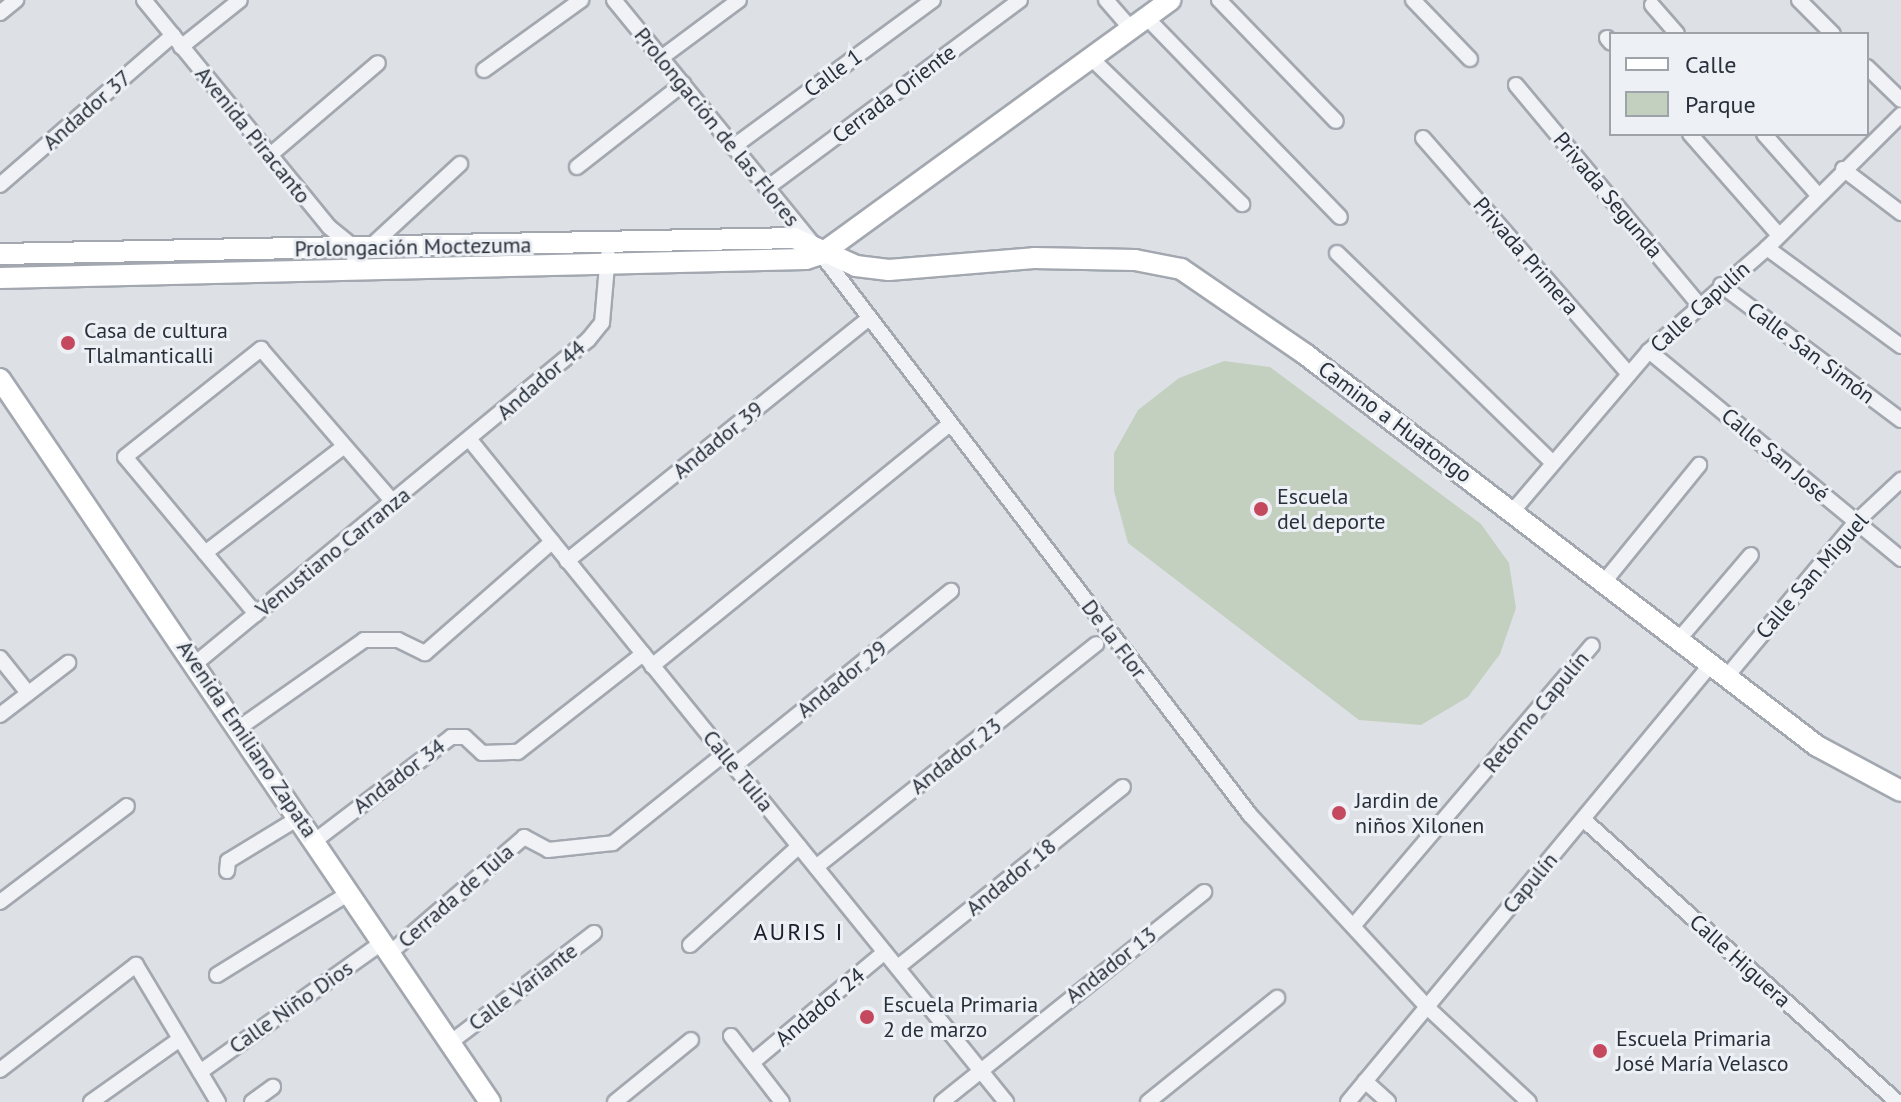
<!DOCTYPE html>
<meta charset="utf-8">
<style>
body{margin:0}
#map{position:relative;width:1901px;height:1102px;overflow:hidden;background:#dde1e6;font-family:"PT Sans",sans-serif}
div>[style]{position:absolute}
.green>*{inset:0;background:#c4d0bf}
.roads{filter:drop-shadow(2px 0 #a3a8b0) drop-shadow(-2px 0 #a3a8b0) drop-shadow(0 2px #a3a8b0) drop-shadow(0 -2px #a3a8b0)}
.street>*{height:14px;margin:-7px;padding:0 7px;transform-origin:7px;border-radius:7px;background:#f0f2f5}
.secondary>*{height:20px;margin:-10px;padding:0 10px;transform-origin:10px;border-radius:10px;background:#fff}
.dots>*{width:22px;height:22px;translate:-50% -50%;box-sizing:border-box;border:4px solid #edf0f4;border-radius:50%}
span{translate:-50% -50%;white-space:nowrap;text-align:center;line-height:1.15;-webkit-text-stroke:6px #edf0f4;paint-order:stroke}
.street-label{font-size:22px;color:#28303c}
.poi-label{font-size:22px;color:#28303c}
.left{translate:0 -50%;text-align:left}
.neighbourhood-label{font-size:24px;color:#1a212d;letter-spacing:2px}
.legend{position:absolute;left:1609px;top:32px;width:260px;height:104px;box-sizing:border-box;background:#edf0f4;border:2px solid #9ea3aa;margin:0;padding:10px 14px;list-style:none;font-size:24px;color:#28303c}
.legend li{display:flex;align-items:center;gap:16px;height:40px}
.legend b{width:40px;border:2px solid #9ea3aa}
</style>
<div id="map">
<div class="green">
<div style="clip-path:polygon(1224px 361px,1270px 367px,1481px 524px,1509px 563px,1516px 608px,1500px 654px,1468px 697px,1421px 725px,1359px 720px,1128px 543px,1114px 491px,1114px 453px,1138px 410px,1179px 378px)"></div>
</div>
<div class="roads">
<div class="street">
<div style="left:144px;top:0;width:293px;rotate:50.8deg"></div>
<div style="left:329px;top:227px;width:35px;rotate:39deg"></div>
<div style="left:356px;top:249px;width:18px;rotate:99deg"></div>
<div style="left:614px;top:0;width:328px;rotate:50.8deg"></div>
<div style="left:821px;top:254px;width:706px;rotate:52.59deg"></div>
<div style="left:1250px;top:815px;width:261px;rotate:47.3deg"></div>
<div style="left:1427px;top:1007px;width:139px;rotate:43deg"></div>
<div style="left:1106px;top:0;width:38px;rotate:49deg"></div>
<div style="left:1219px;top:0;width:168px;rotate:46deg"></div>
<div style="left:1413px;top:0;width:82px;rotate:46deg"></div>
<div style="left:1799px;top:0;width:48px;rotate:45deg"></div>
<div style="left:1652px;top:5px;width:38px;rotate:49deg"></div>
<div style="left:0;top:13px;width:21px;rotate:-39deg"></div>
<div style="left:1147px;top:18px;width:277px;rotate:45.9deg"></div>
<div style="left:1607px;top:38px;width:6px;rotate:51deg"></div>
<div style="left:181px;top:47px;width:75px;rotate:-38.5deg"></div>
<div style="left:661px;top:58px;width:97px;rotate:-36.6deg"></div>
<div style="left:1092px;top:59px;width:209px;rotate:44deg"></div>
<div style="left:1867px;top:67px;width:47px;rotate:44.1deg"></div>
<div style="left:484px;top:70px;width:120px;rotate:-35.8deg"></div>
<div style="left:1516px;top:85px;width:286px;rotate:50.2deg"></div>
<div style="left:1690px;top:134px;width:133px;rotate:48.7deg"></div>
<div style="left:1764px;top:134px;width:81px;rotate:48.5deg"></div>
<div style="left:1423px;top:138px;width:313px;rotate:48.9deg"></div>
<div style="left:733px;top:147px;width:248px;rotate:-36.3deg"></div>
<div style="left:269px;top:156px;width:143px;rotate:-40.5deg"></div>
<div style="left:577px;top:167px;width:135px;rotate:-38.1deg"></div>
<div style="left:1843px;top:169px;width:73px;rotate:37.2deg"></div>
<div style="left:0;top:185px;width:229px;rotate:-40.9deg"></div>
<div style="left:767px;top:188px;width:315px;rotate:-36.6deg"></div>
<div style="left:369px;top:248px;width:124px;rotate:-42.7deg"></div>
<div style="left:1767px;top:248px;width:166px;rotate:36.2deg"></div>
<div style="left:1337px;top:253px;width:301px;rotate:44.2deg"></div>
<div style="left:1721px;top:285px;width:225px;rotate:36.9deg"></div>
<div style="left:1649px;top:351px;width:327px;rotate:39.5deg"></div>
<div style="left:470px;top:440px;width:852px;rotate:51deg"></div>
<div style="left:1512px;top:512px;width:211px;rotate:-49.6deg"></div>
<div style="left:1649px;top:351px;width:157px;rotate:-41.1deg"></div>
<div style="left:1767px;top:248px;width:189px;rotate:-44.8deg"></div>
<div style="left:205px;top:553px;width:173px;rotate:-37.5deg"></div>
<div style="left:567px;top:561px;width:386px;rotate:-38.8deg"></div>
<div style="left:1604px;top:582px;width:151px;rotate:-50.9deg"></div>
<div style="left:256px;top:614px;width:204px;rotate:-129.8deg"></div>
<div style="left:125px;top:457px;width:174px;rotate:-38.5deg"></div>
<div style="left:261px;top:349px;width:202px;rotate:49.2deg"></div>
<div style="left:1680px;top:638px;width:109px;rotate:-49.5deg"></div>
<div style="left:0;top:658px;width:45px;rotate:51.3deg"></div>
<div style="left:196px;top:663px;width:508px;rotate:-39.49deg"></div>
<div style="left:588px;top:340px;width:22px;rotate:-51deg"></div>
<div style="left:602px;top:323px;width:68px;rotate:-85deg"></div>
<div style="left:652px;top:666px;width:384px;rotate:-39.1deg"></div>
<div style="left:1728px;top:675px;width:199px;rotate:-50.1deg"></div>
<div style="left:1856px;top:522px;width:62px;rotate:-43deg"></div>
<div style="left:0;top:715px;width:86px;rotate:-37.4deg"></div>
<div style="left:239px;top:728px;width:153px;rotate:-35.1deg"></div>
<div style="left:364px;top:640px;width:34px"></div>
<div style="left:398px;top:640px;width:30px;rotate:26deg"></div>
<div style="left:425px;top:653px;width:169px;rotate:-41.2deg"></div>
<div style="left:734px;top:766px;width:279px;rotate:-38.9deg"></div>
<div style="left:1583px;top:819px;width:423px;rotate:42deg"></div>
<div style="left:316px;top:840px;width:170px;rotate:-37.3deg"></div>
<div style="left:451px;top:737px;width:14px"></div>
<div style="left:465px;top:737px;width:23px;rotate:43deg"></div>
<div style="left:482px;top:753px;width:36px;rotate:-2deg"></div>
<div style="left:518px;top:752px;width:159px;rotate:-38.1deg"></div>
<div style="left:816px;top:867px;width:358px;rotate:-38.5deg"></div>
<div style="left:227px;top:871px;width:10px;rotate:-84deg"></div>
<div style="left:228px;top:861px;width:84px;rotate:-31.4deg"></div>
<div style="left:0;top:902px;width:159px;rotate:-37.1deg"></div>
<div style="left:1354px;top:925px;width:367px;rotate:-49.6deg"></div>
<div style="left:690px;top:945px;width:147px;rotate:-42.2deg"></div>
<div style="left:391px;top:952px;width:176px;rotate:-40.8deg"></div>
<div style="left:524px;top:837px;width:27px;rotate:28deg"></div>
<div style="left:548px;top:850px;width:65px;rotate:-6.1deg"></div>
<div style="left:613px;top:843px;width:142px;rotate:-38.7deg"></div>
<div style="left:898px;top:967px;width:288px;rotate:-38.7deg"></div>
<div style="left:217px;top:975px;width:155px;rotate:-31.8deg"></div>
<div style="left:731px;top:1036px;width:83px;rotate:52.3deg"></div>
<div style="left:451px;top:1042px;width:180px;rotate:-37.3deg"></div>
<div style="left:754px;top:1061px;width:170px;rotate:-39.8deg"></div>
<div style="left:0;top:1070px;width:172px;rotate:-37.7deg"></div>
<div style="left:136px;top:965px;width:160px;rotate:59.1deg"></div>
<div style="left:200px;top:1072px;width:224px;rotate:-35.4deg"></div>
<div style="left:1365px;top:1081px;width:31px;rotate:42deg"></div>
<div style="left:91px;top:1102px;width:109px;rotate:-35.3deg"></div>
<div style="left:252px;top:1102px;width:26px;rotate:-36deg"></div>
<div style="left:615px;top:1102px;width:98px;rotate:-39.2deg"></div>
<div style="left:942px;top:1102px;width:336px;rotate:-38.7deg"></div>
<div style="left:1148px;top:1102px;width:166px;rotate:-38.9deg"></div>
<div style="left:1348px;top:1102px;width:570px;rotate:-50.34deg"></div>
</div>
<div class="secondary">
<div style="left:0;top:254px;width:794px;rotate:-1.15deg"></div>
<div style="left:794px;top:238px;width:68px;rotate:24.3deg"></div>
<div style="left:856px;top:266px;width:33px;rotate:7deg"></div>
<div style="left:889px;top:270px;width:145px;rotate:-4.7deg"></div>
<div style="left:1034px;top:258px;width:101px;rotate:1.1deg"></div>
<div style="left:1135px;top:260px;width:47px;rotate:11.1deg"></div>
<div style="left:1181px;top:269px;width:150px;rotate:34.4deg"></div>
<div style="left:1305px;top:354px;width:645px;rotate:37.44deg"></div>
<div style="left:1817px;top:746px;width:95px;rotate:28.2deg"></div>
<div style="left:0;top:278px;width:806px;rotate:-1.35deg"></div>
<div style="left:806px;top:259px;width:16px;rotate:-18deg"></div>
<div style="left:821px;top:254px;width:432px;rotate:-36deg"></div>
<div style="left:0;top:379px;width:873px;rotate:55.87deg"></div>
</div>
</div>
<div class="dots">
<div style="left:68px;top:343px;background:#c5495e"></div>
<div style="left:1261px;top:509px;background:#c5495e"></div>
<div style="left:1339px;top:813px;background:#c5495e"></div>
<div style="left:867px;top:1017px;background:#c5495e"></div>
<div style="left:1600px;top:1051px;background:#c5495e"></div>
</div>
<div class="street-label">
<span style="left:833px;top:73px;rotate:-36deg">Calle 1</span>
<span style="left:894px;top:94px;rotate:-37deg">Cerrada Oriente</span>
<span style="left:87px;top:110px;rotate:-41deg">Andador 37</span>
<span style="left:717px;top:127px;rotate:51deg">Prolongación de las Flores</span>
<span style="left:253px;top:135px;rotate:51deg">Avenida Piracanto</span>
<span style="left:1608px;top:195px;rotate:50deg">Privada Segunda</span>
<span style="left:413px;top:247px;rotate:-1deg">Prolongación Moctezuma</span>
<span style="left:1526px;top:256px;rotate:49deg">Privada Primera</span>
<span style="left:1700px;top:307px;rotate:-42deg">Calle Capulín</span>
<span style="left:1811px;top:353px;rotate:37deg">Calle San Simón</span>
<span style="left:541px;top:380px;rotate:-41deg">Andador 44</span>
<span style="left:1395px;top:422px;rotate:37deg">Camino a Huatongo</span>
<span style="left:718px;top:440px;rotate:-39deg">Andador 39</span>
<span style="left:1775px;top:455px;rotate:40deg">Calle San José</span>
<span style="left:333px;top:552px;rotate:-39deg">Venustiano Carranza</span>
<span style="left:1812px;top:576px;rotate:-49deg">Calle San Miguel</span>
<span style="left:1114px;top:639px;rotate:53deg">De la Flor</span>
<span style="left:842px;top:679px;rotate:-39deg">Andador 29</span>
<span style="left:1536px;top:712px;rotate:-50deg">Retorno Capulín</span>
<span style="left:247px;top:739px;rotate:56deg">Avenida Emiliano Zapata</span>
<span style="left:956px;top:756px;rotate:-38deg">Andador 23</span>
<span style="left:738px;top:771px;rotate:51deg">Calle Tulia</span>
<span style="left:399px;top:776px;rotate:-37deg">Andador 34</span>
<span style="left:1011px;top:877px;rotate:-39deg">Andador 18</span>
<span style="left:1530px;top:883px;rotate:-50deg">Capulín</span>
<span style="left:456px;top:896px;rotate:-41deg">Cerrada de Tula</span>
<span style="left:1740px;top:961px;rotate:42deg">Calle Higuera</span>
<span style="left:1111px;top:965px;rotate:-38deg">Andador 13</span>
<span style="left:523px;top:987px;rotate:-37deg">Calle Variante</span>
<span style="left:291px;top:1007px;rotate:-35deg">Calle Niño Dios</span>
<span style="left:820px;top:1007px;rotate:-40deg">Andador 24</span>
</div>
<div class="poi-label">
<span class="left" style="left:84px;top:343px">Casa de cultura<br>Tlalmanticalli</span>
<span class="left" style="left:1277px;top:509px">Escuela<br>del deporte</span>
<span class="left" style="left:1355px;top:813px">Jardin de<br>niños Xilonen</span>
<span class="left" style="left:883px;top:1017px">Escuela Primaria<br>2 de marzo</span>
<span class="left" style="left:1616px;top:1051px">Escuela Primaria<br>José María Velasco</span>
</div>
<div class="neighbourhood-label">
<span style="left:799px;top:932px">AURIS I</span>
</div>
<ul class="legend">
<li><b style="height:10px;background:#fff"></b>Calle</li>
<li><b style="height:22px;background:#c4d0bf"></b>Parque</li>
</ul>
</div>
